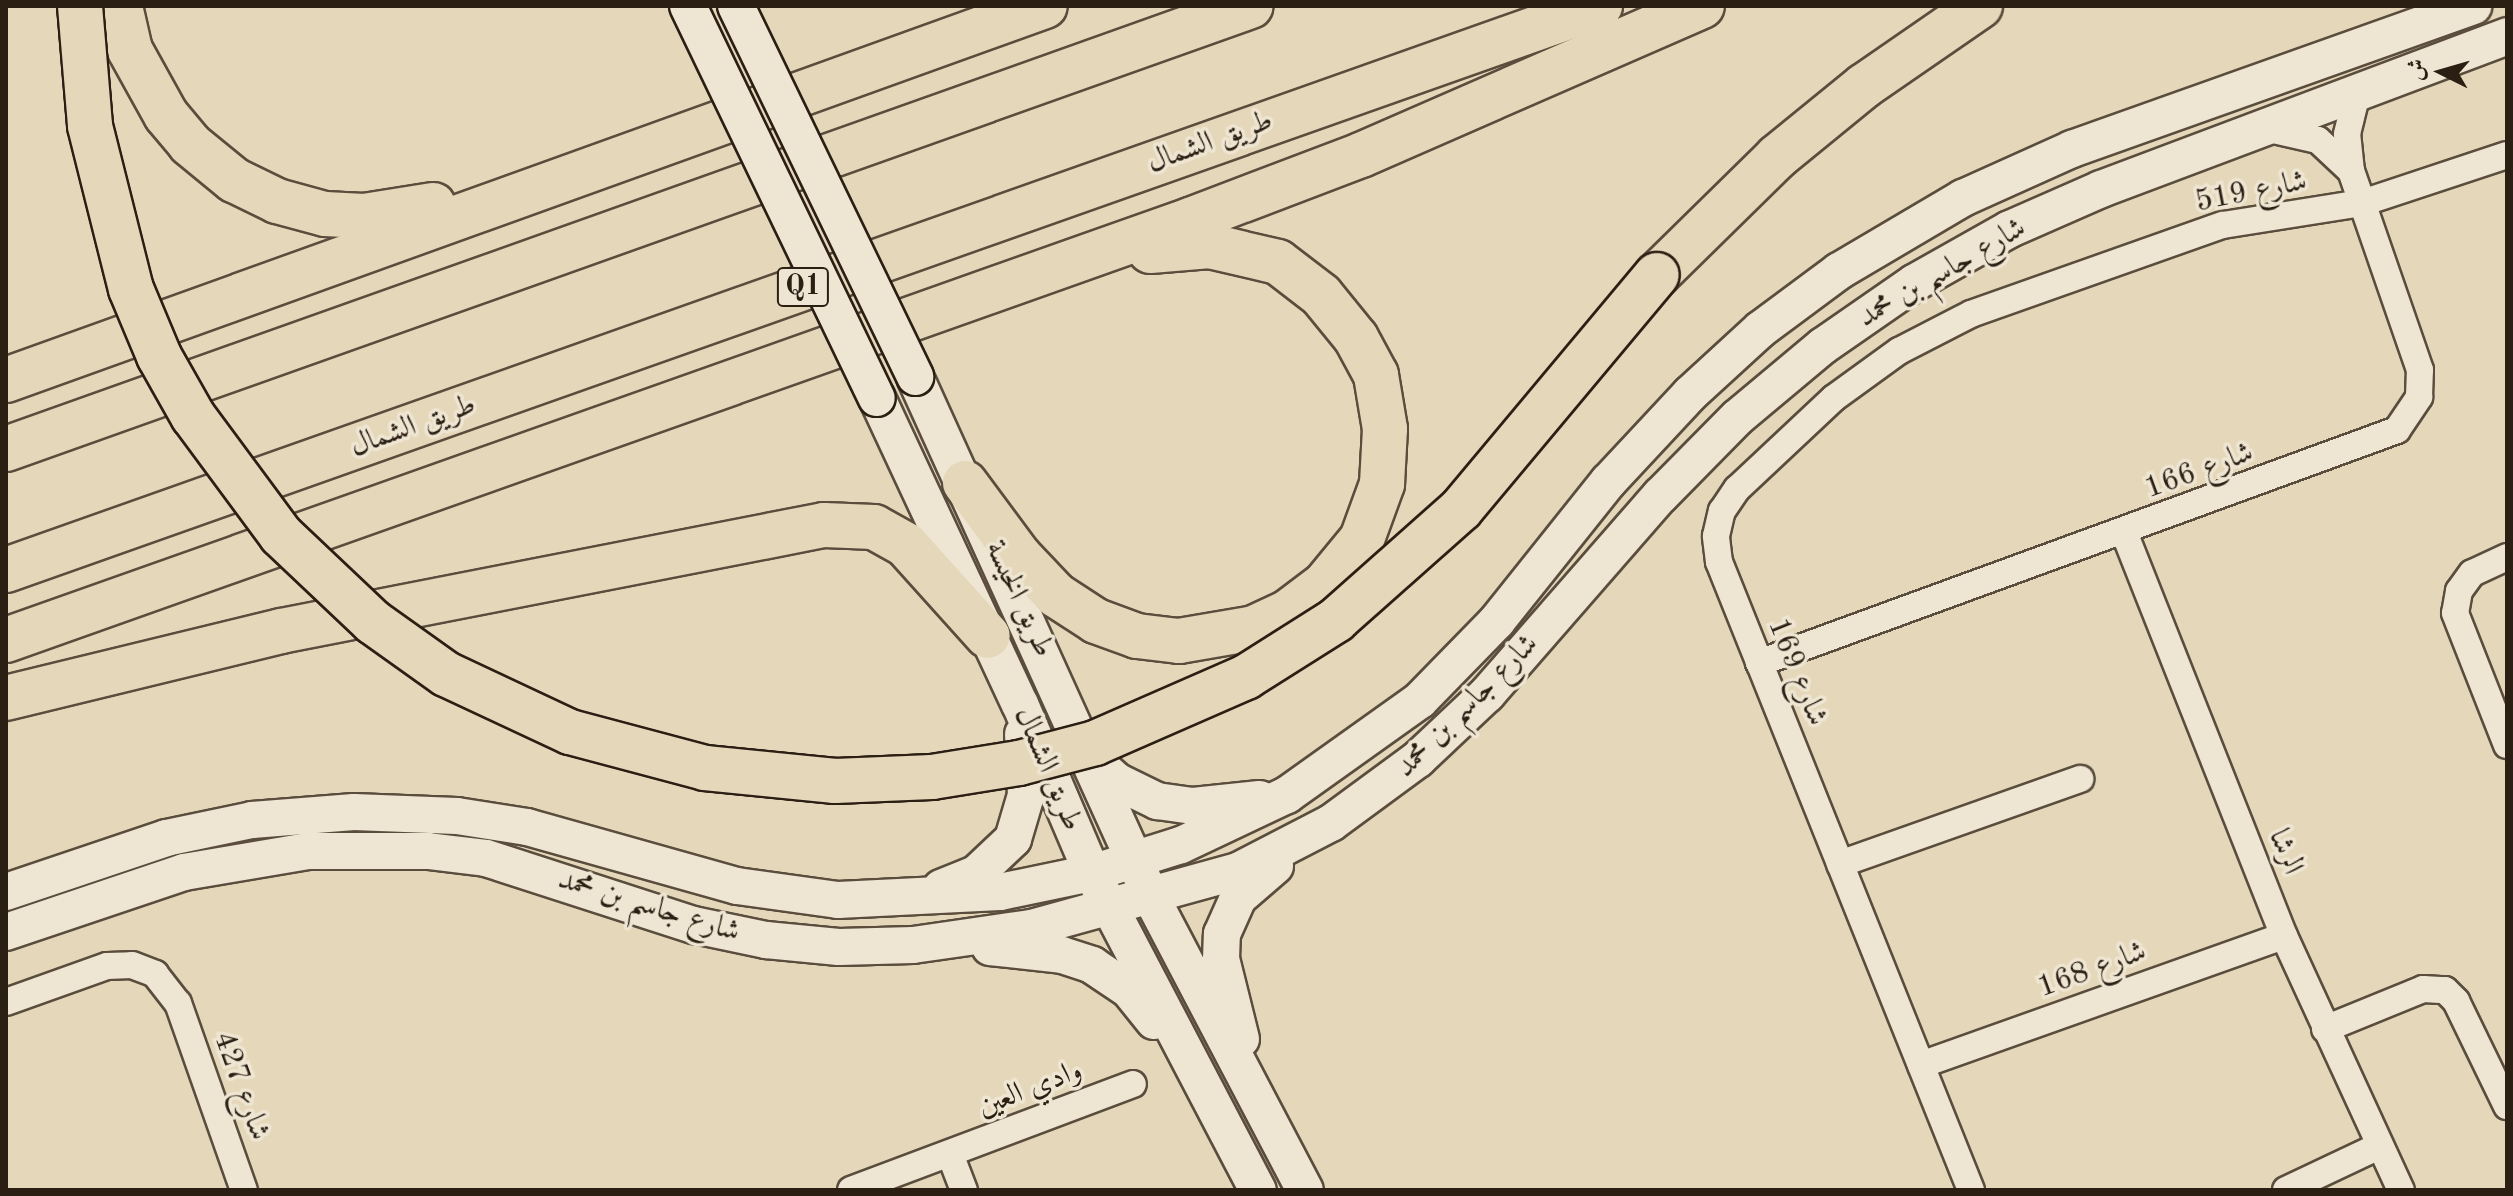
<!DOCTYPE html>
<meta charset="utf-8">
<style>
body{margin:0}
#map{position:relative;width:2513px;height:1196px;overflow:hidden;background:#e5d7b9;font-family:"Old Standard TT",Amiri,serif}
div>[style]{position:absolute}
.roads{filter:drop-shadow(2px 0 #5a4d3d) drop-shadow(-2px 0 #5a4d3d) drop-shadow(0 2px #5a4d3d) drop-shadow(0 -2px #5a4d3d)}
.street>*{height:26px;margin:-13px;padding:0 13px;transform-origin:13px;border-radius:13px;background:#eee5d2}
.secondary>*{height:36px;margin:-18px;padding:0 18px;transform-origin:18px;border-radius:18px;background:#eee5d2}
.highway>*{height:44px;margin:-22px;padding:0 22px;transform-origin:22px;border-radius:22px;background:#e5d7b9}
.bridges{filter:drop-shadow(2px 0 #2b1f14) drop-shadow(-2px 0 #2b1f14) drop-shadow(0 2px #2b1f14) drop-shadow(0 -2px #2b1f14)}
.secondary-bridge>*{height:36px;margin:-18px;padding:0 18px;transform-origin:18px;border-radius:18px;background:#eee5d2}
.highway-bridge>*{height:44px;margin:-22px;padding:0 22px;transform-origin:22px;border-radius:22px;background:#e5d7b9}
span{translate:-50% -50%;white-space:nowrap;text-align:center;line-height:1.15;-webkit-text-stroke:7px #eee5d2;paint-order:stroke}
.shield-label span{padding:2px 6px;background:#eee5d2;border:2px solid;border-radius:6px;-webkit-text-stroke-width:0}
.shield-label{font-size:28px;color:#2b1f14;font-weight:700}
.street-label{font-size:30px;color:#2b1f14}
.frame{position:absolute;inset:0;border:8px solid #2b1f14;pointer-events:none}
.north{position:absolute;left:2401px;top:32px;width:80px;height:80px;-webkit-text-stroke:6px #eee5d2;paint-order:stroke;rotate:275deg;font-size:22px;font-weight:700;line-height:32px;text-align:center;color:#2b1f14}
.north::after{content:'';display:block;margin:auto;width:28px;height:36px;background:#2b1f14;clip-path:polygon(50% 0,100% 100%,50% 72%,0 100%)}
</style>
<div id="map">
<div class="roads">
<div class="street">
<div style="left:2265px;top:128px;width:54px;rotate:12.8deg"></div>
<div style="left:2318px;top:140px;width:45px;rotate:43.2deg"></div>
<div style="left:2124px;top:532px;width:435px;rotate:68.4deg"></div>
<div style="left:2284px;top:936px;width:280px;rotate:65.3deg"></div>
<div style="left:2507px;top:557px;width:38px;rotate:155deg"></div>
<div style="left:2472px;top:573px;width:22px;rotate:126deg"></div>
<div style="left:2459px;top:591px;width:22px;rotate:100deg"></div>
<div style="left:2455px;top:613px;width:142px;rotate:68.5deg"></div>
<div style="left:1759px;top:663px;width:679px;rotate:-20.06deg"></div>
<div style="left:2397px;top:430px;width:40px;rotate:-56deg"></div>
<div style="left:2419px;top:397px;width:27px;rotate:-88deg"></div>
<div style="left:2420px;top:370px;width:211px;rotate:-109.1deg"></div>
<div style="left:2351px;top:171px;width:37px;rotate:-96deg"></div>
<div style="left:2347px;top:134px;width:46px;rotate:-76.3deg"></div>
<div style="left:1840px;top:864px;width:255px;rotate:-19.5deg"></div>
<div style="left:6px;top:1002px;width:107px;rotate:-19.6deg"></div>
<div style="left:107px;top:966px;width:25px;rotate:-2deg"></div>
<div style="left:132px;top:965px;width:25px;rotate:21deg"></div>
<div style="left:155px;top:974px;width:37px;rotate:52deg"></div>
<div style="left:178px;top:1003px;width:198px;rotate:70.6deg"></div>
<div style="left:2325px;top:1029px;width:106px;rotate:-22.2deg"></div>
<div style="left:2423px;top:989px;width:22px;rotate:3deg"></div>
<div style="left:2445px;top:990px;width:16px;rotate:45deg"></div>
<div style="left:2456px;top:1001px;width:117px;rotate:64.1deg"></div>
<div style="left:1921px;top:1065px;width:385px;rotate:-19.6deg"></div>
<div style="left:950px;top:1154px;width:39px;rotate:69deg"></div>
<div style="left:851px;top:1190px;width:301px;rotate:-20.6deg"></div>
<div style="left:1971px;top:1190px;width:677px;rotate:-111.86deg"></div>
<div style="left:1719px;top:562px;width:26px;rotate:-97deg"></div>
<div style="left:1716px;top:536px;width:26px;rotate:-77deg"></div>
<div style="left:1722px;top:511px;width:27px;rotate:-56deg"></div>
<div style="left:1737px;top:489px;width:133px;rotate:-43.2deg"></div>
<div style="left:1834px;top:398px;width:80px;rotate:-35.9deg"></div>
<div style="left:1899px;top:351px;width:81px;rotate:-27.2deg"></div>
<div style="left:1971px;top:314px;width:267px;rotate:-19.5deg"></div>
<div style="left:2223px;top:225px;width:141px;rotate:-9deg"></div>
<div style="left:2362px;top:203px;width:153px;rotate:-18.3deg"></div>
<div style="left:2286px;top:1190px;width:103px;rotate:-25.3deg"></div>
</div>
<div class="secondary">
<div style="left:915px;top:377px;width:571px;rotate:65.59deg"></div>
<div style="left:1151px;top:897px;width:331px;rotate:62.3deg"></div>
<div style="left:877px;top:398px;width:338px;rotate:65deg"></div>
<div style="left:1020px;top:704px;width:184px;rotate:66.9deg"></div>
<div style="left:1092px;top:873px;width:358px;rotate:62.4deg"></div>
<div style="left:1093px;top:760px;width:31px;rotate:42deg"></div>
<div style="left:1116px;top:781px;width:46px;rotate:26deg"></div>
<div style="left:1157px;top:801px;width:36px;rotate:8deg"></div>
<div style="left:1193px;top:806px;width:67px;rotate:-6deg"></div>
<div style="left:941px;top:888px;width:38px;rotate:-22deg"></div>
<div style="left:976px;top:874px;width:51px;rotate:-43.4deg"></div>
<div style="left:1013px;top:839px;width:46px;rotate:-73.5deg"></div>
<div style="left:1026px;top:795px;width:61px;rotate:-92.8deg"></div>
<div style="left:6px;top:892px;width:169px;rotate:-18.6deg"></div>
<div style="left:166px;top:838px;width:88px;rotate:-11.8deg"></div>
<div style="left:252px;top:820px;width:102px;rotate:-4.5deg"></div>
<div style="left:354px;top:812px;width:103px;rotate:2.2deg"></div>
<div style="left:457px;top:816px;width:71px;rotate:8.9deg"></div>
<div style="left:527px;top:827px;width:218px;rotate:15.7deg"></div>
<div style="left:737px;top:886px;width:102px;rotate:7.9deg"></div>
<div style="left:838px;top:900px;width:162px;rotate:-2.8deg"></div>
<div style="left:1000px;top:892px;width:94px;rotate:-11.7deg"></div>
<div style="left:1092px;top:873px;width:93px;rotate:-17.5deg"></div>
<div style="left:1181px;top:845px;width:117px;rotate:-25.3deg"></div>
<div style="left:1287px;top:795px;width:163px;rotate:-35.5deg"></div>
<div style="left:1420px;top:700px;width:110px;rotate:-45.7deg"></div>
<div style="left:1497px;top:621px;width:178px;rotate:-51.4deg"></div>
<div style="left:1608px;top:482px;width:120px;rotate:-47deg"></div>
<div style="left:1690px;top:394px;width:96px;rotate:-42.5deg"></div>
<div style="left:1761px;top:329px;width:97px;rotate:-36.6deg"></div>
<div style="left:1839px;top:271px;width:144px;rotate:-30.5deg"></div>
<div style="left:1963px;top:198px;width:120px;rotate:-24.2deg"></div>
<div style="left:2072px;top:149px;width:426px;rotate:-19.6deg"></div>
<div style="left:6px;top:932px;width:188px;rotate:-18.6deg"></div>
<div style="left:184px;top:872px;width:126px;rotate:-9.6deg"></div>
<div style="left:308px;top:851px;width:120px"></div>
<div style="left:428px;top:851px;width:58px;rotate:6.9deg"></div>
<div style="left:486px;top:858px;width:219px;rotate:17.9deg"></div>
<div style="left:694px;top:925px;width:74px;rotate:11.8deg"></div>
<div style="left:766px;top:940px;width:73px;rotate:5.5deg"></div>
<div style="left:839px;top:947px;width:74px;rotate:-1.5deg"></div>
<div style="left:913px;top:945px;width:119px;rotate:-8.2deg"></div>
<div style="left:1031px;top:928px;width:215px;rotate:-15.4deg"></div>
<div style="left:1238px;top:871px;width:105px;rotate:-27.3deg"></div>
<div style="left:1331px;top:823px;width:108px;rotate:-36.3deg"></div>
<div style="left:1418px;top:759px;width:95px;rotate:-43.3deg"></div>
<div style="left:1487px;top:694px;width:263px;rotate:-48.9deg"></div>
<div style="left:1660px;top:496px;width:111px;rotate:-45.4deg"></div>
<div style="left:1738px;top:417px;width:111px;rotate:-39.9deg"></div>
<div style="left:1823px;top:346px;width:111px;rotate:-34.7deg"></div>
<div style="left:1914px;top:283px;width:110px;rotate:-29.4deg"></div>
<div style="left:2010px;top:229px;width:99px;rotate:-23.7deg"></div>
<div style="left:2101px;top:189px;width:434px;rotate:-20.6deg"></div>
<div style="left:990px;top:947px;width:72px;rotate:6.3deg"></div>
<div style="left:1062px;top:955px;width:32px;rotate:18deg"></div>
<div style="left:1092px;top:965px;width:45px;rotate:34deg"></div>
<div style="left:1129px;top:990px;width:40px;rotate:51deg"></div>
<div style="left:1241px;top:1039px;width:82px;rotate:-104deg"></div>
<div style="left:1221px;top:959px;width:25px;rotate:-88deg"></div>
<div style="left:1222px;top:934px;width:39px;rotate:-66deg"></div>
<div style="left:1238px;top:898px;width:49px;rotate:-40.9deg"></div>
</div>
<div class="highway">
<div style="left:120px;top:6px;width:45px;rotate:77.2deg"></div>
<div style="left:130px;top:50px;width:74px;rotate:61deg"></div>
<div style="left:166px;top:115px;width:38px;rotate:50deg"></div>
<div style="left:190px;top:144px;width:57px;rotate:39.3deg"></div>
<div style="left:234px;top:180px;width:48px;rotate:26deg"></div>
<div style="left:277px;top:201px;width:50px;rotate:15.2deg"></div>
<div style="left:325px;top:214px;width:39px;rotate:3deg"></div>
<div style="left:364px;top:216px;width:70px;rotate:-9.1deg"></div>
<div style="left:1657px;top:275px;width:168px;rotate:-44.5deg"></div>
<div style="left:1777px;top:157px;width:112px;rotate:-39.2deg"></div>
<div style="left:1864px;top:86px;width:141px;rotate:-34.6deg"></div>
<div style="left:6px;top:380px;width:1104px;rotate:-19.8deg"></div>
<div style="left:6px;top:449px;width:1321px;rotate:-19.59deg"></div>
<div style="left:965px;top:483px;width:91px;rotate:53.5deg"></div>
<div style="left:1019px;top:556px;width:54px;rotate:46.5deg"></div>
<div style="left:1056px;top:595px;width:48px;rotate:33deg"></div>
<div style="left:1096px;top:621px;width:44px;rotate:20.1deg"></div>
<div style="left:1137px;top:636px;width:42px;rotate:6.8deg"></div>
<div style="left:1179px;top:641px;width:76px;rotate:-9.8deg"></div>
<div style="left:1254px;top:628px;width:38px;rotate:-25deg"></div>
<div style="left:1288px;top:612px;width:46px;rotate:-37.1deg"></div>
<div style="left:1325px;top:584px;width:58px;rotate:-50.6deg"></div>
<div style="left:1362px;top:539px;width:59px;rotate:-70deg"></div>
<div style="left:1382px;top:484px;width:55px;rotate:-86.9deg"></div>
<div style="left:1385px;top:429px;width:55px;rotate:-99.5deg"></div>
<div style="left:1376px;top:375px;width:42px;rotate:-118.4deg"></div>
<div style="left:1356px;top:338px;width:55px;rotate:-129.1deg"></div>
<div style="left:1321px;top:295px;width:54px;rotate:-142.5deg"></div>
<div style="left:1278px;top:262px;width:70px;rotate:-166.8deg"></div>
<div style="left:1210px;top:246px;width:60px;rotate:175.2deg"></div>
<div style="left:6px;top:570px;width:1691px;rotate:-19.49deg"></div>
<div style="left:6px;top:640px;width:1256px;rotate:-19.53deg"></div>
<div style="left:1190px;top:220px;width:183px;rotate:-20.8deg"></div>
<div style="left:1361px;top:155px;width:372px;rotate:-23.6deg"></div>
<div style="left:6px;top:698px;width:283px;rotate:-13.7deg"></div>
<div style="left:281px;top:631px;width:553px;rotate:-11.05deg"></div>
<div style="left:824px;top:525px;width:50px;rotate:2.3deg"></div>
<div style="left:874px;top:527px;width:37px;rotate:29deg"></div>
<div style="left:906px;top:545px;width:122px;rotate:48deg"></div>
</div>
</div>
<div class="bridges">
<div class="secondary-bridge">
<div style="left:688px;top:6px;width:435px;rotate:64.3deg"></div>
<div style="left:736px;top:6px;width:412px;rotate:64.2deg"></div>
</div>
<div class="highway-bridge">
<div style="left:80px;top:6px;width:120px;rotate:85.2deg"></div>
<div style="left:90px;top:126px;width:168px;rotate:75.9deg"></div>
<div style="left:131px;top:289px;width:73px;rotate:67.3deg"></div>
<div style="left:159px;top:356px;width:69px;rotate:60.5deg"></div>
<div style="left:193px;top:416px;width:148px;rotate:53.5deg"></div>
<div style="left:281px;top:535px;width:127px;rotate:43.4deg"></div>
<div style="left:373px;top:622px;width:90px;rotate:35.5deg"></div>
<div style="left:446px;top:674px;width:137px;rotate:25.1deg"></div>
<div style="left:570px;top:732px;width:140px;rotate:14.9deg"></div>
<div style="left:705px;top:768px;width:131px;rotate:5.7deg"></div>
<div style="left:835px;top:781px;width:97px;rotate:-2.4deg"></div>
<div style="left:932px;top:777px;width:88px;rotate:-9.1deg"></div>
<div style="left:1019px;top:763px;width:79px;rotate:-14.7deg"></div>
<div style="left:1095px;top:743px;width:165px;rotate:-23.6deg"></div>
<div style="left:1246px;top:677px;width:107px;rotate:-32.3deg"></div>
<div style="left:1336px;top:620px;width:167px;rotate:-41.6deg"></div>
<div style="left:1461px;top:509px;width:305px;rotate:-50.1deg"></div>
</div>
</div>
<div class="shield-label">
<span style="left:803px;top:287px">Q1</span>
</div>
<div class="street-label">
<span style="left:1210px;top:142px;rotate:-20deg">طريق الشمال</span>
<span style="left:2251px;top:192px;rotate:-11deg">شارع 519</span>
<span style="left:1942px;top:273px;rotate:-30deg">شارع جاسم بن محمد</span>
<span style="left:413px;top:426px;rotate:-20deg">طريق الشمال</span>
<span style="left:2199px;top:471px;rotate:-20deg">شارع 166</span>
<span style="left:1019px;top:599px;rotate:65deg">طريق الخيسة</span>
<span style="left:1797px;top:672px;rotate:68deg">شارع 169</span>
<span style="left:1467px;top:706px;rotate:-45deg">شارع جاسم بن محمد</span>
<span style="left:1048px;top:769px;rotate:67deg">طريق الشمال</span>
<span style="left:2285px;top:852px;rotate:68deg">الرشا</span>
<span style="left:649px;top:906px;rotate:17deg">شارع جاسم بن محمد</span>
<span style="left:2092px;top:970px;rotate:-20deg">شارع 168</span>
<span style="left:241px;top:1086px;rotate:70deg">شارع 427</span>
<span style="left:1030px;top:1089px;rotate:-21deg">وادي العين</span>
</div>
<div class="frame"></div>
<div class="north">ش</div>
</div>
